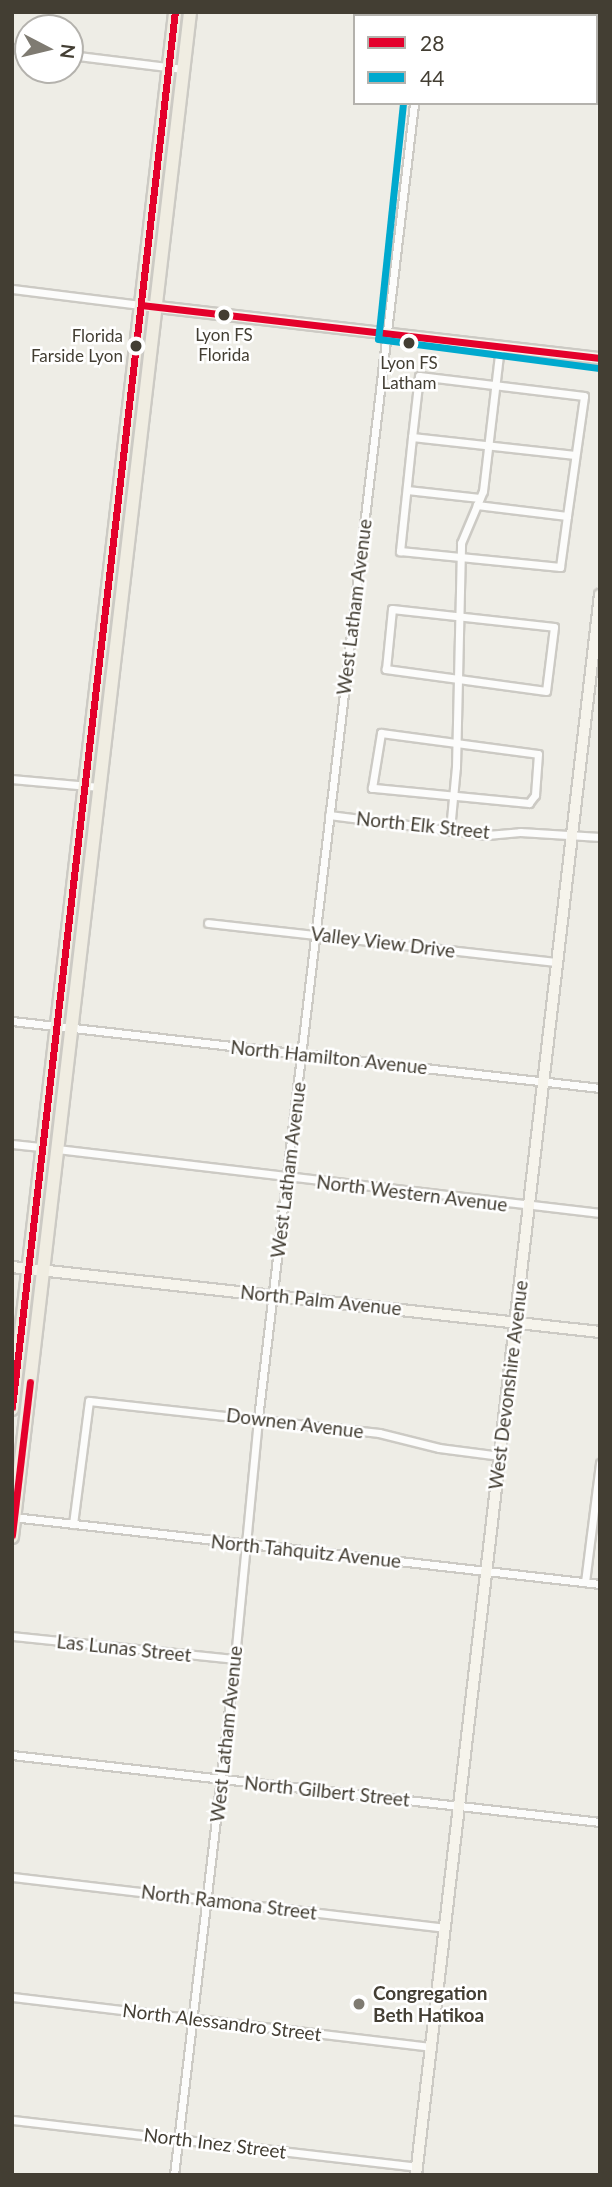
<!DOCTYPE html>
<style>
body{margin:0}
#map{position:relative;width:612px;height:2187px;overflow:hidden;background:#eeede6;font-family:Lato,sans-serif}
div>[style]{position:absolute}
.roads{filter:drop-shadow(2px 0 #cccac4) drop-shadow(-2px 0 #cccac4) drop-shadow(0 2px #cccac4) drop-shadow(0 -2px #cccac4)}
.street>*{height:7px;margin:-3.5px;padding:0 3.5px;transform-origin:3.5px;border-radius:3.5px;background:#fcfcfb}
.secondary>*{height:10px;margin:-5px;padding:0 5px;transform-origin:5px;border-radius:5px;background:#f6f4ec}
.primary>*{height:12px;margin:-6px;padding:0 6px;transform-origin:6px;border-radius:6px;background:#f0ede2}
.bus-1>*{height:7px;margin:-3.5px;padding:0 3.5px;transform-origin:3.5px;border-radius:3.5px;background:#e4002b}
.bus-2>*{height:7px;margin:-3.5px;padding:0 3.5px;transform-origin:3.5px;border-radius:3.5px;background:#00a9ce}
.dots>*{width:19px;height:19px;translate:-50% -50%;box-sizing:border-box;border:4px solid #fff;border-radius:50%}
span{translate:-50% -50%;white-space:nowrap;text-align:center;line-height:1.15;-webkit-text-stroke:5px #fff;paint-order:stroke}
.bus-label{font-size:17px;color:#433e33}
.right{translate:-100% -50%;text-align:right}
.street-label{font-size:19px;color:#433e33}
.poi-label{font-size:19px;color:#433e33;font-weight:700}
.left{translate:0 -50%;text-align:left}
.frame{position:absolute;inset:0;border:14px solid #433e33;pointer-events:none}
.legend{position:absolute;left:353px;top:14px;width:245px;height:91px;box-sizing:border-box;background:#fff;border:2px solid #b4b2ad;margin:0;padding:9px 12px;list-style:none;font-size:21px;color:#433e33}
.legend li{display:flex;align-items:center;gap:14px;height:35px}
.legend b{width:35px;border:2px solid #b4b2ad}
.north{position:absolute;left:14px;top:14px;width:70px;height:70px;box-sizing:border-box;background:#fff;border:2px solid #b4b2ad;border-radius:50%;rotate:97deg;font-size:19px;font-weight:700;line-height:28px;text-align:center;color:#433e33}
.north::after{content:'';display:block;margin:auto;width:24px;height:32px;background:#7f7b72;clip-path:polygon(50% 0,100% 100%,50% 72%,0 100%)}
</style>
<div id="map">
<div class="roads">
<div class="street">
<div style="left:427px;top:16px;width:4px;rotate:-76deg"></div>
<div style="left:12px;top:48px;width:16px;rotate:7deg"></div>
<div style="left:70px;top:55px;width:114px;rotate:7.1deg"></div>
<div style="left:12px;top:289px;width:130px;rotate:7.1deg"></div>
<div style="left:412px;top:437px;width:115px;rotate:96deg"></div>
<div style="left:400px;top:551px;width:161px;rotate:5.7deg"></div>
<div style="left:560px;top:567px;width:51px;rotate:-82.2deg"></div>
<div style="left:567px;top:516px;width:91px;rotate:-173deg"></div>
<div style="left:407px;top:490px;width:73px;rotate:6.3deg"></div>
<div style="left:567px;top:516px;width:121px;rotate:-81.9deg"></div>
<div style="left:584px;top:396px;width:166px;rotate:-173.1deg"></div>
<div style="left:419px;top:376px;width:61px;rotate:96.5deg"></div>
<div style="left:412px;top:437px;width:164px;rotate:6.3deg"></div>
<div style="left:392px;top:609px;width:163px;rotate:6.3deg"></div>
<div style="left:554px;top:627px;width:64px;rotate:97.1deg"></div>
<div style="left:546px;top:691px;width:162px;rotate:-172.2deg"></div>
<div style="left:386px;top:669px;width:60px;rotate:-84.3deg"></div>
<div style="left:381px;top:733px;width:158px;rotate:7.6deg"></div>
<div style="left:538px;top:754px;width:41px;rotate:94.2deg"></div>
<div style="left:535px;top:795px;width:10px;rotate:127deg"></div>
<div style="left:529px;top:803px;width:158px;rotate:-174.5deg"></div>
<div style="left:372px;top:788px;width:56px;rotate:-80.7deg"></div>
<div style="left:12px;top:779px;width:87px;rotate:5.3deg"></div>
<div style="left:329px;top:815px;width:159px;rotate:7.2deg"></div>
<div style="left:487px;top:835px;width:33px;rotate:-5deg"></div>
<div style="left:520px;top:832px;width:80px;rotate:3.6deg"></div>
<div style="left:450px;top:830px;width:63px;rotate:-84.6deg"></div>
<div style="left:456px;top:767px;width:224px;rotate:-88.7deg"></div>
<div style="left:461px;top:543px;width:56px;rotate:-67.1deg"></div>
<div style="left:483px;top:491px;width:146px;rotate:-83.3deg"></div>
<div style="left:208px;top:923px;width:351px;rotate:6.4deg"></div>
<div style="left:12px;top:1021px;width:592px;rotate:6.5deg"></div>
<div style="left:12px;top:1144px;width:31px;rotate:6deg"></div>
<div style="left:57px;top:1149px;width:547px;rotate:6.72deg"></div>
<div style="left:13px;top:1517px;width:591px;rotate:6.51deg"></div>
<div style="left:73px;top:1524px;width:124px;rotate:-82.6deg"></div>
<div style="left:89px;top:1401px;width:292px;rotate:6.3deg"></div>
<div style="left:379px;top:1433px;width:62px;rotate:14deg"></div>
<div style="left:439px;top:1448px;width:62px;rotate:7.5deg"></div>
<div style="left:585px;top:1582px;width:120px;rotate:-82.8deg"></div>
<div style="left:12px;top:1636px;width:224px;rotate:5.9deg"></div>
<div style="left:12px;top:1755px;width:592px;rotate:6.5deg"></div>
<div style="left:12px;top:1877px;width:436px;rotate:6.7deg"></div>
<div style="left:12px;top:1997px;width:422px;rotate:6.8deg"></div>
<div style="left:12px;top:2120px;width:408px;rotate:6.6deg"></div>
<div style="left:174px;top:2175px;width:521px;rotate:-83.27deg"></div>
<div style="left:235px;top:1658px;width:241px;rotate:-84.5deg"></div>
<div style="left:258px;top:1418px;width:1324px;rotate:-83.23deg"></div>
</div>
<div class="secondary">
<div style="left:141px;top:305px;width:462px;rotate:6.6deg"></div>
<div style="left:12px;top:1267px;width:592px;rotate:6.31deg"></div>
<div style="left:416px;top:2175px;width:1591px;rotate:-83.36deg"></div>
</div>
<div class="primary">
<div style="left:12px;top:1409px;width:1406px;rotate:-83.34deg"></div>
<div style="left:12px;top:1537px;width:1535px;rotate:-83.34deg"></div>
</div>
</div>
<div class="bus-1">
<div style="left:141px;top:305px;width:462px;rotate:6.6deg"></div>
<div style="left:12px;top:1407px;width:1404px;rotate:-83.34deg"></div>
<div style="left:12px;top:1535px;width:154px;rotate:-83.3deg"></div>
</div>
<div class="bus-2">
<div style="left:403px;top:103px;width:237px;rotate:96deg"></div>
<div style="left:378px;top:339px;width:223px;rotate:7.5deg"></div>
</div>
<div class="dots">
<div style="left:224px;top:315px;background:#433e33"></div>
<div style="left:409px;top:343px;background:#433e33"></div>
<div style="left:136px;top:346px;background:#433e33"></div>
<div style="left:359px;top:2004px;background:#7f7b72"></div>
</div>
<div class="bus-label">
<span style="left:224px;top:345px">Lyon FS<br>Florida</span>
<span class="right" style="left:123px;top:346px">Florida<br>Farside Lyon</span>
<span style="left:409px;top:373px">Lyon FS<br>Latham</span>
</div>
<div class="street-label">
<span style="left:354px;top:607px;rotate:-83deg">West Latham Avenue</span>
<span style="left:423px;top:825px;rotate:6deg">North Elk Street</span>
<span style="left:383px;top:942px;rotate:7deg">Valley View Drive</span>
<span style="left:329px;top:1057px;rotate:6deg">North Hamilton Avenue</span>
<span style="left:288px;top:1170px;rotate:-83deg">West Latham Avenue</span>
<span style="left:412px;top:1193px;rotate:7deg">North Western Avenue</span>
<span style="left:321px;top:1300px;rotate:6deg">North Palm Avenue</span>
<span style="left:508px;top:1385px;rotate:-83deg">West Devonshire Avenue</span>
<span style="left:295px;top:1423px;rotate:7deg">Downen Avenue</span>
<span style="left:306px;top:1551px;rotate:6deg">North Tahquitz Avenue</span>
<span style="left:124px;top:1648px;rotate:6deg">Las Lunas Street</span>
<span style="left:226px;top:1734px;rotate:-84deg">West Latham Avenue</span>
<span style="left:327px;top:1791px;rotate:6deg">North Gilbert Street</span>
<span style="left:229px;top:1902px;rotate:7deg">North Ramona Street</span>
<span style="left:222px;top:2022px;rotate:7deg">North Alessandro Street</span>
<span style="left:215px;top:2143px;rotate:7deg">North Inez Street</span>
</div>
<div class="poi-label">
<span class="left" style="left:373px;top:2004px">Congregation<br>Beth Hatikoa</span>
</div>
<div class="frame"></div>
<ul class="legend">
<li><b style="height:9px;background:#e4002b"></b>28</li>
<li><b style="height:9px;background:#00a9ce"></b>44</li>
</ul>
<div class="north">N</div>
</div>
